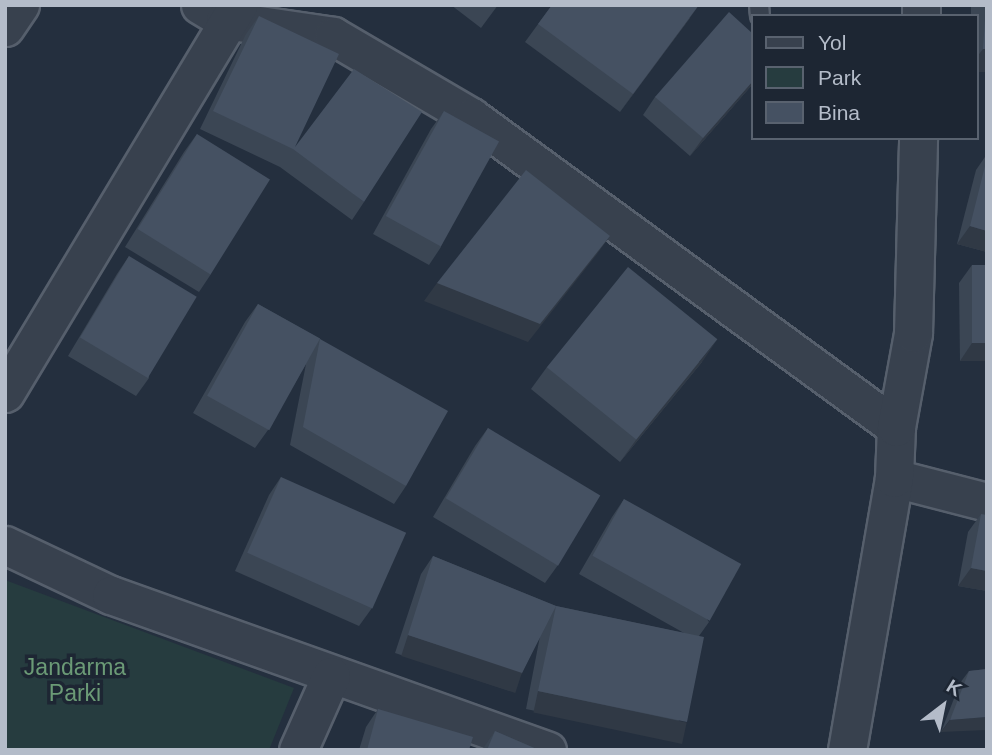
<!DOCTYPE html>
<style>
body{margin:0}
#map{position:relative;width:992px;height:755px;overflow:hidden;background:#242f3e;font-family:Helvetica,sans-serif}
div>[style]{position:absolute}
.green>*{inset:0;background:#263c3f}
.roads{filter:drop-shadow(2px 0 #565f6c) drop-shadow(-2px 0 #565f6c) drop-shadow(0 2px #565f6c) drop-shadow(0 -2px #565f6c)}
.service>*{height:18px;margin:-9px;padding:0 9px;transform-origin:9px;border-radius:9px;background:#38414e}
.minor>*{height:37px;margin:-18.5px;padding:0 18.5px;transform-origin:18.5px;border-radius:18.5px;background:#38414e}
.wall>*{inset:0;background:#3b4654}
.shaded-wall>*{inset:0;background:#303945;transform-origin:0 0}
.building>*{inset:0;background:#455162;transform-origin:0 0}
span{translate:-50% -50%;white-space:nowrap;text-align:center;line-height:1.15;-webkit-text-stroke:7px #1d2633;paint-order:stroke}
.park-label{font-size:23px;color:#6b9a76}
.frame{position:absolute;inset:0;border:7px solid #b4bcc9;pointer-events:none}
.legend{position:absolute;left:751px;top:14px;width:228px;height:126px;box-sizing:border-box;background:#1d2633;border:2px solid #59626f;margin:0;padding:9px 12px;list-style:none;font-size:21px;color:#b4bcc9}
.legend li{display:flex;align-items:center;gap:14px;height:35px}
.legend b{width:35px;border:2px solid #59626f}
.north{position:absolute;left:908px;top:671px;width:70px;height:70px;-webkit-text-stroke:5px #1d2633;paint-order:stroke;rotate:32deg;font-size:19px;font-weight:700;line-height:28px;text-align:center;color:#b4bcc9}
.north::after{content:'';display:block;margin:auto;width:24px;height:32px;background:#b4bcc9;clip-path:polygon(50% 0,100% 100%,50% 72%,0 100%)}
</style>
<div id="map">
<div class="green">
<div style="clip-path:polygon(5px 580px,294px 688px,269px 750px,5px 750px)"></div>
</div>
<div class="roads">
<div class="service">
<div style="left:759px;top:5px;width:11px;rotate:85deg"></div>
</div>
<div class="minor">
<div style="left:200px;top:5px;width:29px;rotate:31deg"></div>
<div style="left:225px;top:20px;width:109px;rotate:8.4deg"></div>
<div style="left:333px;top:36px;width:160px;rotate:30.4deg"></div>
<div style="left:471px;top:117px;width:526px;rotate:36.11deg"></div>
<div style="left:921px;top:16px;width:11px;rotate:-90deg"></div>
<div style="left:5px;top:27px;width:27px;rotate:-56deg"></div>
<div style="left:5px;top:393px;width:453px;rotate:-59deg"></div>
<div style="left:894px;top:478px;width:96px;rotate:14.5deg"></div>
<div style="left:5px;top:545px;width:117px;rotate:25.3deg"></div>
<div style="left:111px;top:595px;width:463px;rotate:19.6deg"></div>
<div style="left:298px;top:750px;width:81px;rotate:-66deg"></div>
<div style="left:847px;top:750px;width:276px;rotate:-80.2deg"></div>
<div style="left:894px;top:478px;width:51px;rotate:-87.8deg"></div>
<div style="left:896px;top:427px;width:96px;rotate:-79.7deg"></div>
<div style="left:913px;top:333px;width:195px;rotate:-88.5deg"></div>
</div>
</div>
<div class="wall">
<div style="clip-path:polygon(451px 5px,498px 5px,481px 28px)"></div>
<div style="clip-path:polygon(552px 5px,690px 18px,620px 112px,525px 42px)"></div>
<div style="clip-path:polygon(971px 5px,987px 5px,987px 72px,976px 72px,976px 16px,971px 16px)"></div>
<div style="clip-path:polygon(259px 16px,295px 147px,364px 202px,352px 220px,280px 167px,200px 129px,246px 34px)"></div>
<div style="clip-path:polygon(752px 33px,752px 85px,690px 156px,643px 115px,655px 97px)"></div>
<div style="clip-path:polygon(444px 111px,441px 247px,429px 265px,373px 234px,431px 129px)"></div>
<div style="clip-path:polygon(197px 134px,211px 274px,199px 292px,125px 247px,184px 152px)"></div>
<div style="clip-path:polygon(987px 154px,987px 252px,957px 244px,976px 170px)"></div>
<div style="clip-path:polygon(129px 256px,149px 378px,136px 396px,68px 356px,117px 274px)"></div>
<div style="clip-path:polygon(972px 265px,987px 265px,987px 361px,960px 361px,959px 283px)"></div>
<div style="clip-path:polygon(258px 304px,320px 339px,406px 486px,394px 504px,290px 445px,306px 364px,268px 430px,255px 448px,193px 413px,245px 322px)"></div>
<div style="clip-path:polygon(702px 362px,620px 462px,531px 389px,547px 367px)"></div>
<div style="clip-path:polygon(488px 428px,558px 565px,545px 583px,433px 517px,475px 446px)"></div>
<div style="clip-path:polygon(281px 477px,372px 608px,359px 626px,235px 571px,269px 495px)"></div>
<div style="clip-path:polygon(624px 499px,709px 622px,699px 636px,674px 740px,526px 709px,540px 636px,522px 673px,510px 691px,395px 653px,421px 574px,433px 556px,556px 606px,684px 633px,579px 574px,612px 517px)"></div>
<div style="clip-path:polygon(981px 514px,987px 591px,958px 586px,968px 532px)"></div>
<div style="clip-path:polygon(987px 669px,941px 732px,960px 683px,969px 671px)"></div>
<div style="clip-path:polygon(378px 709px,469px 750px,359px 750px,366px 727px)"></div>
<div style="clip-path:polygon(495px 731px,539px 750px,482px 750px)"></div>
</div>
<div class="shaded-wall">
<div style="clip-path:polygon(699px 5px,690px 18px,620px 112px,633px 94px)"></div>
<div style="clip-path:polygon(983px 49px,987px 49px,987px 72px,976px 72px,976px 58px)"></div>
<div style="clip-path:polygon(752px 82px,752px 85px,690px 156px,703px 138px)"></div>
<div style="clip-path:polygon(970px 226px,987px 231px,987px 252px,957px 244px)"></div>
<div style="clip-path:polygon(610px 236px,597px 254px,528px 342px,424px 301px,437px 283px)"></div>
<div style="clip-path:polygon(717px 340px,702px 362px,620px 462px,636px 440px)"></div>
<div style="clip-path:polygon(972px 343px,987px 343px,987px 361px,960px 361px)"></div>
<div style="clip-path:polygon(971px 568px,987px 571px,987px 591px,958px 586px)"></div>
<div style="left:408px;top:635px;width:120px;height:22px;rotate:18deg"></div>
<div style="left:538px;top:691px;width:152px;height:22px;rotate:12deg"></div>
<div style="clip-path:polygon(987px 717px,987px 730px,941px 732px,950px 720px)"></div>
</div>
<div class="building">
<div style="clip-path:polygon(552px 5px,699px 5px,633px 94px,538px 24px)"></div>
<div style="clip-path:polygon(986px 5px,987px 5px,987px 49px,983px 49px)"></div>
<div style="clip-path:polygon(729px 12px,752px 33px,752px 82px,703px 138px,655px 97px)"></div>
<div style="clip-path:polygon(259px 16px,339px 54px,295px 147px,354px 69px,422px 112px,364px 202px,293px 149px,213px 111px)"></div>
<div style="left:444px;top:111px;width:63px;height:120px;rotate:29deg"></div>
<div style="left:197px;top:134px;width:86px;height:112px;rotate:32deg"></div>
<div style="clip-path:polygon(987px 158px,987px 231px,970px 226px)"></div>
<div style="clip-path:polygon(526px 170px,610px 236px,540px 324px,437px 283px)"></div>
<div style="left:129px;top:256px;width:79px;height:95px;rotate:31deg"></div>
<div style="left:972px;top:265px;width:15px;height:78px"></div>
<div style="left:628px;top:267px;width:115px;height:129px;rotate:39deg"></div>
<div style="left:258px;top:304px;width:71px;height:105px;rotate:29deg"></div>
<div style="clip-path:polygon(320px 339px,448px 411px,406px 486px,303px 427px)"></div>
<div style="left:488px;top:428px;width:131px;height:82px;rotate:31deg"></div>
<div style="left:281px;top:477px;width:137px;height:83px;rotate:24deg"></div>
<div style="left:624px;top:499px;width:134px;height:65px;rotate:29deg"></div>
<div style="clip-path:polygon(981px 514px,987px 515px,987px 571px,971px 568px)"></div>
<div style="clip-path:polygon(433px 556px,556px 606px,704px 637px,687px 722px,538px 691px,556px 606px,522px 673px,408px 635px)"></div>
<div style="clip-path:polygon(987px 669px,987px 717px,950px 720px,969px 671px)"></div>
<div style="clip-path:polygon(378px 709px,473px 737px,469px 750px,367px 750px)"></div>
<div style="clip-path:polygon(495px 731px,539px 750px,487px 750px)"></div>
</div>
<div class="park-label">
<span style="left:75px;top:680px">Jandarma<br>Parki</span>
</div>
<div class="frame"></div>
<ul class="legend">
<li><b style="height:9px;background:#38414e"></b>Yol</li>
<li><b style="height:19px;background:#263c3f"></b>Park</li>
<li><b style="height:19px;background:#455162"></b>Bina</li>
</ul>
<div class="north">K</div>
</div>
